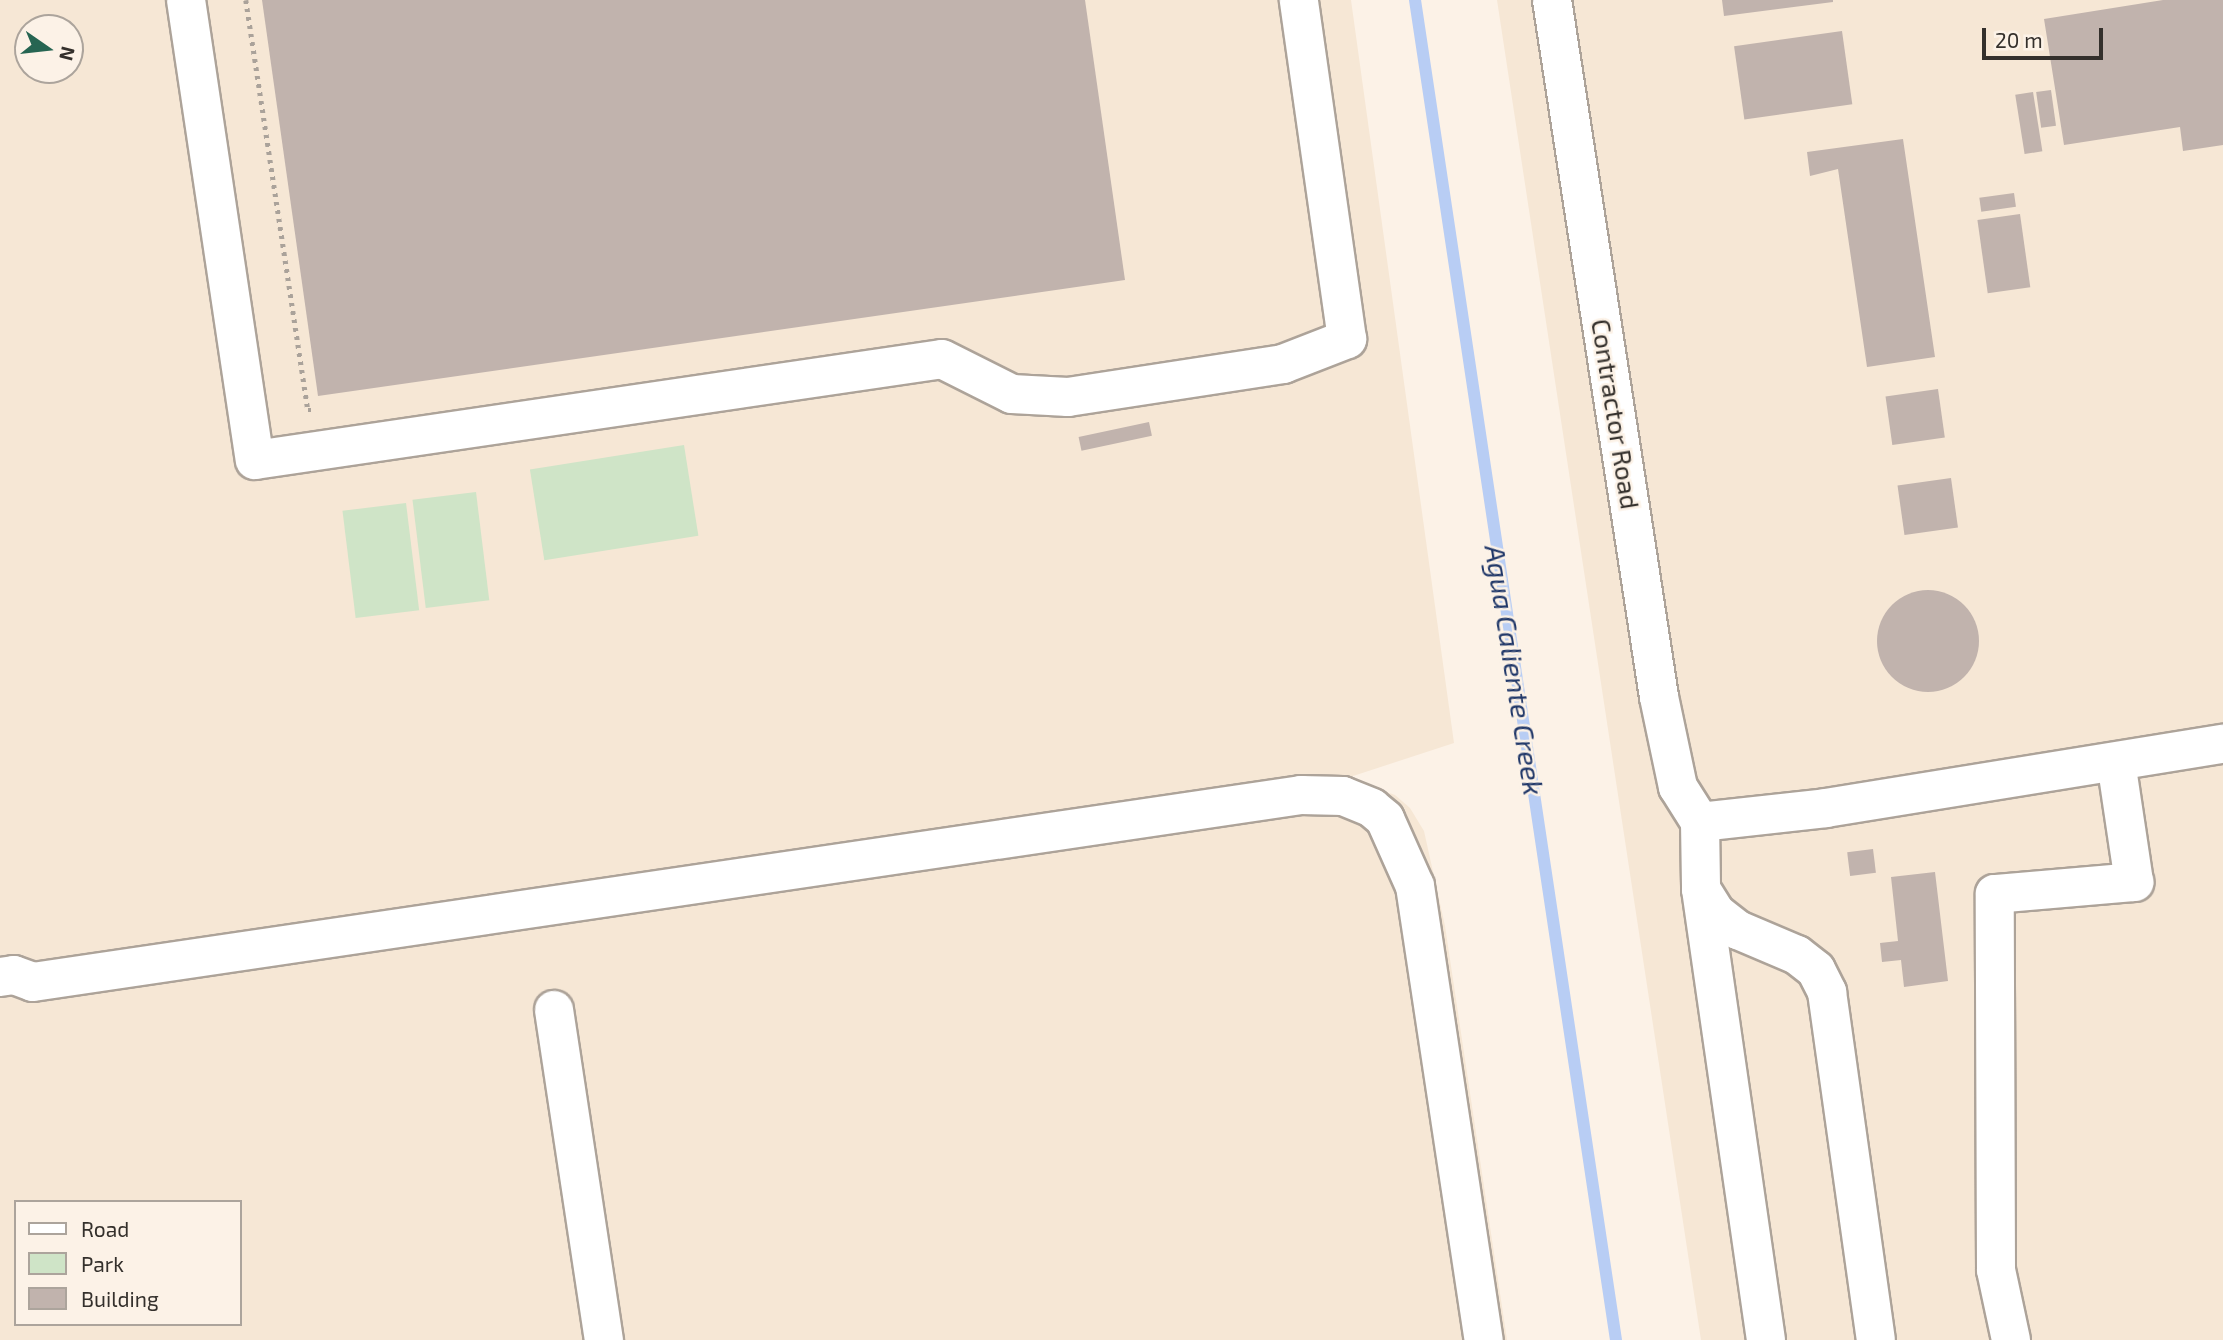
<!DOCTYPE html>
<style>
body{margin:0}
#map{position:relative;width:2223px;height:1340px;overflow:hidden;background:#fcf2e7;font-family:"Exo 2",sans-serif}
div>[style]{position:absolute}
.built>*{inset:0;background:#f6e7d5}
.green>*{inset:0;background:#cfe4c7;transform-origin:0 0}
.stream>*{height:12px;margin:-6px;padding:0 6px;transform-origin:6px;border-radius:6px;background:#b8cdf4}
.building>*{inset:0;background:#c1b3ad;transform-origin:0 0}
.round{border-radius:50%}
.path>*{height:4.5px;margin-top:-2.25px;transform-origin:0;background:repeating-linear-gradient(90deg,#aaa29a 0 3.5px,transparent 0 8.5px)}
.roads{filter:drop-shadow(2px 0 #ada399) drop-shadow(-2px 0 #ada399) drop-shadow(0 2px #ada399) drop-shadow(0 -2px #ada399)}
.minor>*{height:38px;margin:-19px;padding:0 19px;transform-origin:19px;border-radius:19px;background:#fff}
span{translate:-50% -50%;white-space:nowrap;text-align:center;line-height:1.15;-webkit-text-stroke:5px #fcf2e7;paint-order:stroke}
.street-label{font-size:26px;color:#34302c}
.water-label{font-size:28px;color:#213869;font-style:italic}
.legend{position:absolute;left:14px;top:1200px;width:228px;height:126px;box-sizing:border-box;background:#fcf2e7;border:2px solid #aca49c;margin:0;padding:9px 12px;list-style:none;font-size:21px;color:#34302c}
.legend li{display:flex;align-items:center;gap:14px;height:35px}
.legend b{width:35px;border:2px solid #aca49c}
.north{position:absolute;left:14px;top:14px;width:70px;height:70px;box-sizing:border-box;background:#fcf2e7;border:2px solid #aca49c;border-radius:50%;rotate:104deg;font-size:19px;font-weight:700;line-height:28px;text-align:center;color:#34302c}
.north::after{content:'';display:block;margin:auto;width:24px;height:32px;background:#266552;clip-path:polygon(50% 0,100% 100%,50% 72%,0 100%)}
.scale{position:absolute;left:1982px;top:28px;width:121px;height:32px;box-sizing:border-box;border:4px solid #34302c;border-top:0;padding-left:9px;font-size:21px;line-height:24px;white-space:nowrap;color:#34302c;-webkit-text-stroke:5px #fcf2e7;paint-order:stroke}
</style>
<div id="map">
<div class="built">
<div style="clip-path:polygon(evenodd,0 0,1351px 0,1454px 743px,1347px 778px,1395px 795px,1410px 808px,1424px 831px,1445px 926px,1507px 1340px,0 1340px,0 0,28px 28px,70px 28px,70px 70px,28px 70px,28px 28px,0 0,16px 1202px,240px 1202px,240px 1324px,16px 1324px,16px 1202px)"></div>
<div style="clip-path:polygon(1497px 0,2223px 0,2223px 1340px,1701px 1340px)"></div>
</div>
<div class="green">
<div style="left:684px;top:445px;width:92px;height:156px;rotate:81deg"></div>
<div style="left:476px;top:492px;width:109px;height:64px;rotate:83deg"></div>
<div style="left:406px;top:503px;width:108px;height:64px;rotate:83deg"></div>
</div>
<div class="stream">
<div style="left:1415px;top:0;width:1355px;rotate:81.47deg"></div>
</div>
<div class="building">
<div style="clip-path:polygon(262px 0,1085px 0,1125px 280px,318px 396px)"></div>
<div style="clip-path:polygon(1722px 0,1833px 0,1833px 2px,1724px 16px)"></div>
<div style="clip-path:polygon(2163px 0,2223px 0,2223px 145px,2183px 151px,2180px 127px,2064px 145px,2044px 19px)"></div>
<div style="left:1842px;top:31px;width:74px;height:109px;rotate:82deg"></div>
<div style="left:2051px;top:90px;width:36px;height:15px;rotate:82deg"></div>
<div style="left:2033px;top:92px;width:60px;height:18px;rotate:81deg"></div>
<div style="clip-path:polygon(1903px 139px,1935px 357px,1867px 367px,1838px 169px,1810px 176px,1807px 152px)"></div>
<div style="left:2014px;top:193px;width:14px;height:35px;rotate:82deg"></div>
<div style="left:2020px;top:214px;width:74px;height:43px;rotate:82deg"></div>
<div style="left:1938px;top:389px;width:49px;height:53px;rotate:82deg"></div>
<div style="left:1149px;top:422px;width:14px;height:72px;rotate:78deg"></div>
<div style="left:1951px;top:478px;width:50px;height:54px;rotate:82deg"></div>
<div class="round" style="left:1877px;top:590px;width:102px;height:102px"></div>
<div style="left:1873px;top:849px;width:24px;height:26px;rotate:83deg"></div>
<div style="clip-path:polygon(1935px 872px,1948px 981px,1904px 987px,1901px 960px,1882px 962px,1880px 943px,1898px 941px,1891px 877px)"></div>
</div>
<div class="path">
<div style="left:246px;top:0;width:415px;rotate:81.4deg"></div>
<div style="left:308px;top:410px;width:4px"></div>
</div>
<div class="roads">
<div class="minor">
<div style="left:186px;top:0;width:465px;rotate:81.5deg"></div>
<div style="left:255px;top:460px;width:694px;rotate:-8.36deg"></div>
<div style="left:942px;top:359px;width:78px;rotate:26.6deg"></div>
<div style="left:1012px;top:394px;width:56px;rotate:3.1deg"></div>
<div style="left:1068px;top:397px;width:218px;rotate:-8.7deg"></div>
<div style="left:1283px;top:364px;width:69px;rotate:-21.3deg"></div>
<div style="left:1347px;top:339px;width:342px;rotate:-98.1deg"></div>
<div style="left:1552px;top:0;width:705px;rotate:81.27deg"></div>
<div style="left:1659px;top:697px;width:92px;rotate:78.1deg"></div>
<div style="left:1678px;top:787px;width:41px;rotate:57.8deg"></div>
<div style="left:1700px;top:822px;width:127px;rotate:-6.3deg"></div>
<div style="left:1826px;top:808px;width:402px;rotate:-9.2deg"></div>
<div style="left:1700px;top:822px;width:67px;rotate:89.1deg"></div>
<div style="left:1701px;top:889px;width:456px;rotate:81.8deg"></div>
<div style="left:1701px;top:889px;width:28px;rotate:58deg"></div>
<div style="left:1716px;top:913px;width:28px;rotate:38deg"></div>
<div style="left:1738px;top:930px;width:64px;rotate:23deg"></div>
<div style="left:1797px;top:955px;width:24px;rotate:38deg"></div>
<div style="left:1816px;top:970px;width:25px;rotate:63deg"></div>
<div style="left:1827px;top:992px;width:351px;rotate:82deg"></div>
<div style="left:0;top:977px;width:14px;rotate:-8deg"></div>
<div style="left:14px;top:975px;width:20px;rotate:20deg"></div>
<div style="left:33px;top:982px;width:1282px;rotate:-8.39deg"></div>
<div style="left:1301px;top:795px;width:42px;rotate:1.4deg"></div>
<div style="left:1343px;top:796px;width:31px;rotate:22deg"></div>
<div style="left:1372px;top:808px;width:17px;rotate:40deg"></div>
<div style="left:1385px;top:819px;width:73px;rotate:65.9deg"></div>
<div style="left:1415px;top:886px;width:459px;rotate:81.4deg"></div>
<div style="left:554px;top:1010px;width:334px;rotate:81.4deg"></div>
<div style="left:2011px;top:1340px;width:72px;rotate:-102.1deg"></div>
<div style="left:1996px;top:1270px;width:376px;rotate:-90.2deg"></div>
<div style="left:1995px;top:894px;width:140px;rotate:-4.9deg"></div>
<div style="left:2134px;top:882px;width:121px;rotate:-98.5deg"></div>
</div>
</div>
<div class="street-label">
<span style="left:1616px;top:414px;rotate:81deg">Contractor Road</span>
</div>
<div class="water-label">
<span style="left:1515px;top:670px;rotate:81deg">Agua Caliente Creek</span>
</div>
<ul class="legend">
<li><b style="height:9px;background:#fff"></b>Road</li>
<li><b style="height:19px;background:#cfe4c7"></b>Park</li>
<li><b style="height:19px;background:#c1b3ad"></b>Building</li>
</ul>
<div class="north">N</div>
<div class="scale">20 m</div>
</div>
